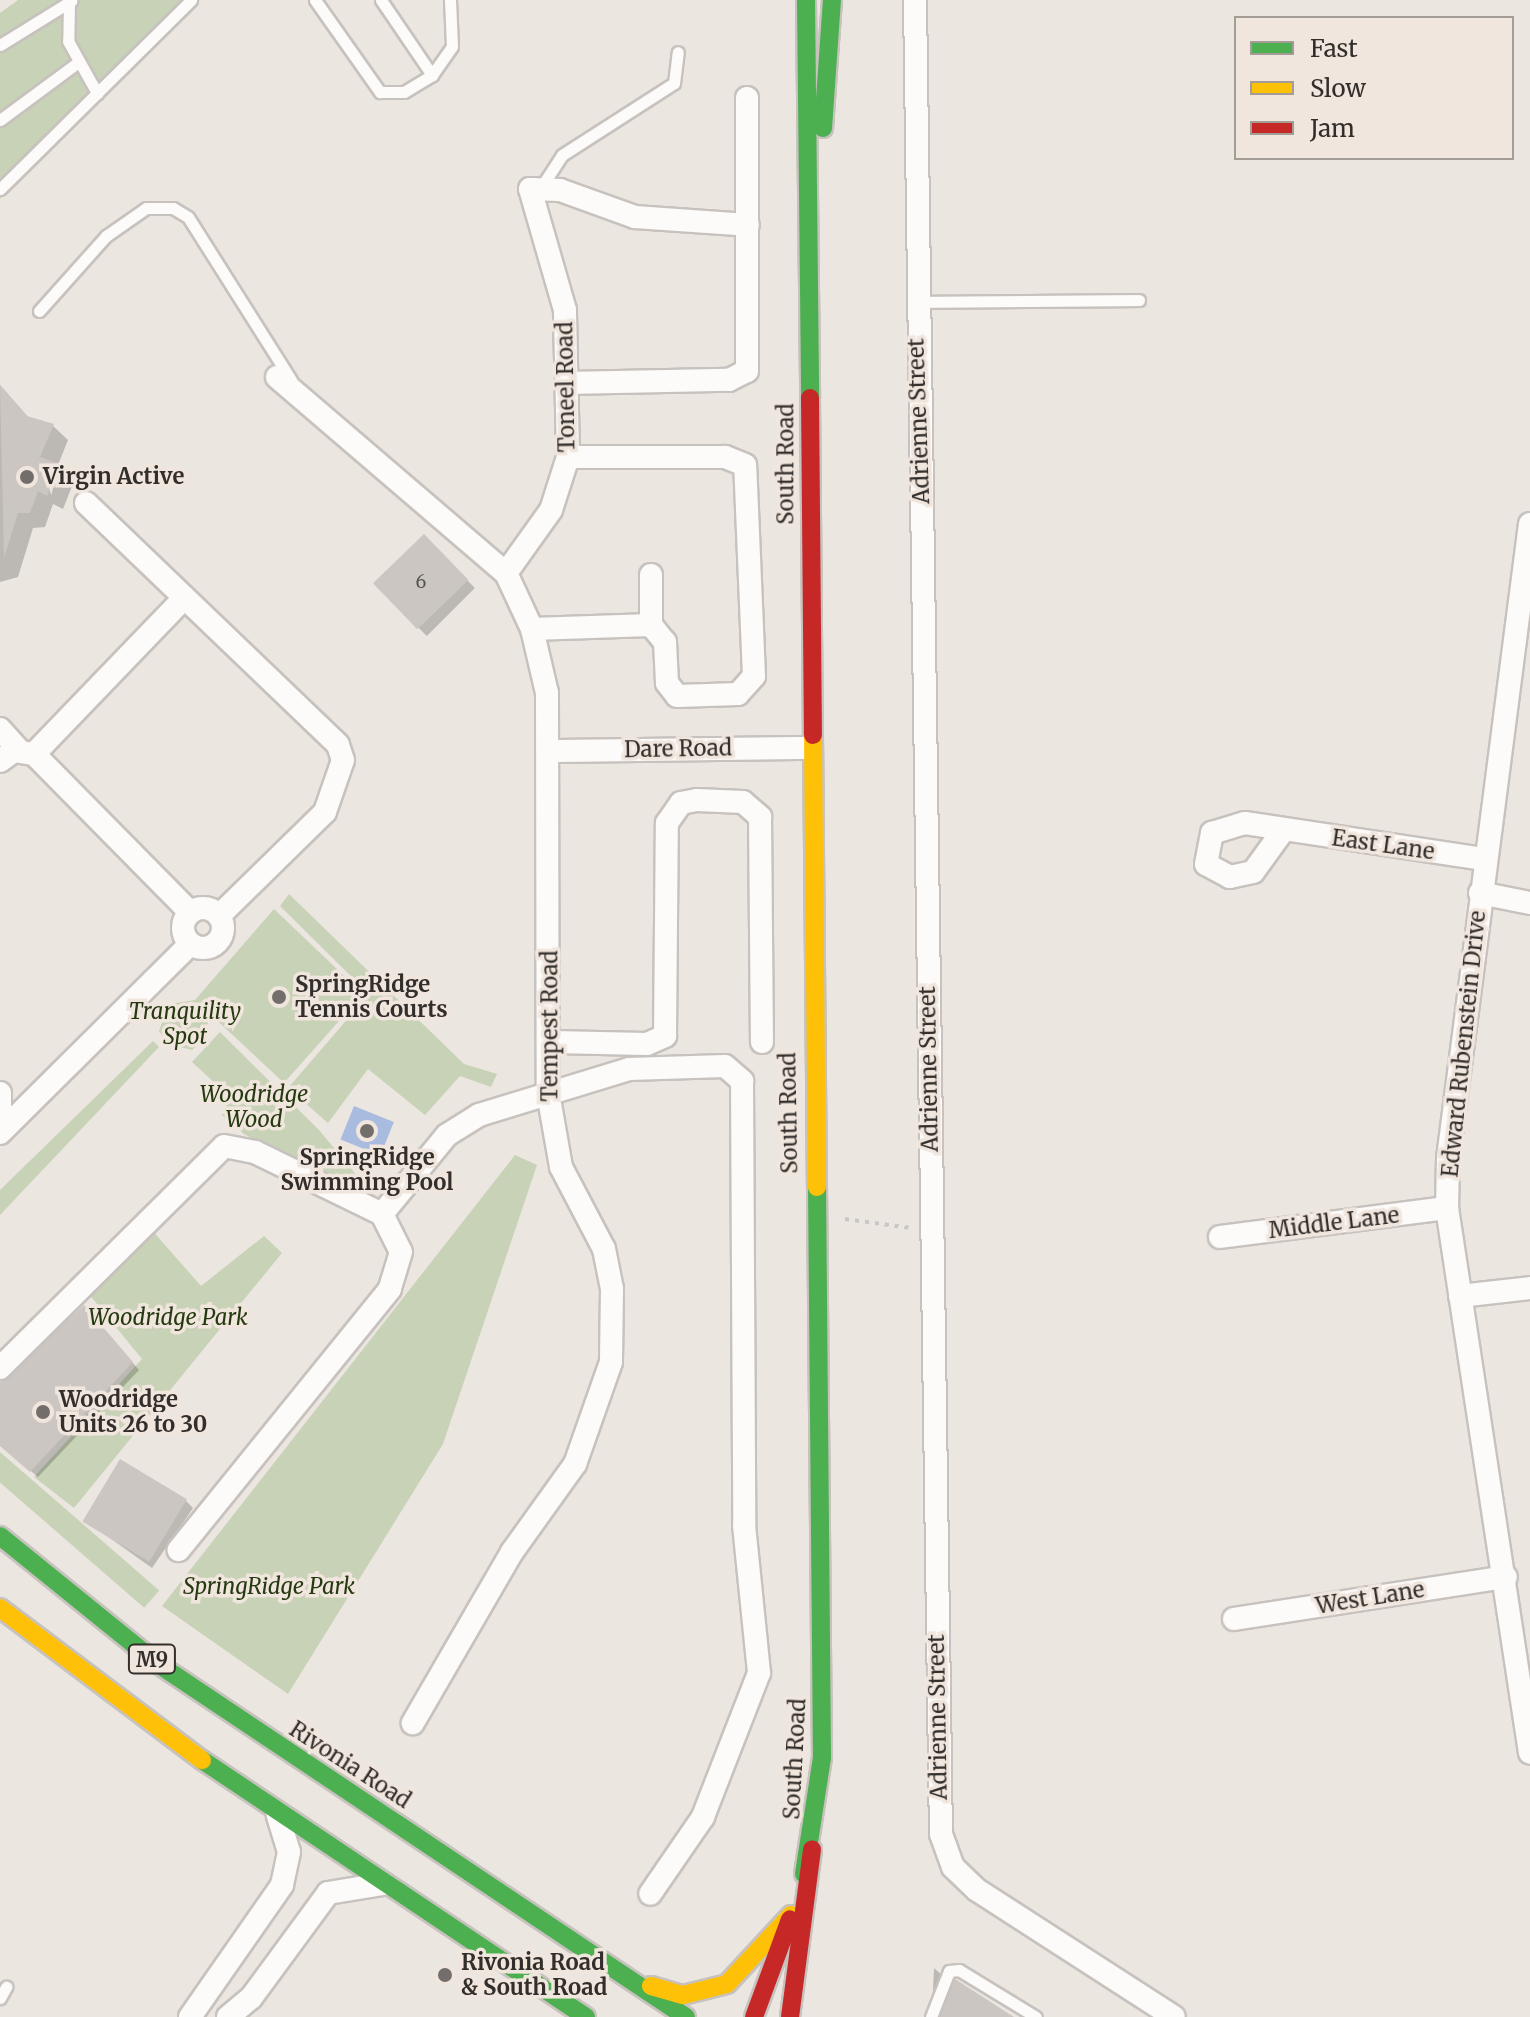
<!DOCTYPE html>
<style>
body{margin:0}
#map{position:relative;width:1530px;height:2017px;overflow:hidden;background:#ece6e1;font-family:Merriweather,serif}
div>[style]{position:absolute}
.green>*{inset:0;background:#c7d2b6;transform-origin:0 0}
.water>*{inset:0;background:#aabbe0;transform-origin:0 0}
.shadow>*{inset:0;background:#0003;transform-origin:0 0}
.building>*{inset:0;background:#cbc6c2;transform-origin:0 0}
.path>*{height:4px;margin-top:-2px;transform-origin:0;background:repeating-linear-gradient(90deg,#c9c6c5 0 4px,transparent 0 10px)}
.roads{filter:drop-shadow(2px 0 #c7c2be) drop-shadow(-2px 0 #c7c2be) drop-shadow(0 2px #c7c2be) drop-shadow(0 -2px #c7c2be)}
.lane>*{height:11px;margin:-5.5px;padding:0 5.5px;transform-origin:5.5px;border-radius:5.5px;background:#fcfbfa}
.street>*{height:22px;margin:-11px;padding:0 11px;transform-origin:11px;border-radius:11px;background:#fcfbfa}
.street>.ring{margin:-11px;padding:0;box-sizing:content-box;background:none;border:22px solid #fcfbfa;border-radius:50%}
.fast>*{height:18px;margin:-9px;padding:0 9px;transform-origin:9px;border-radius:9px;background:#4caf50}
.slow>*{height:18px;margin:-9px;padding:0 9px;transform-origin:9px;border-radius:9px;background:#ffc107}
.jam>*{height:18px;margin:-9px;padding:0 9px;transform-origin:9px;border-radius:9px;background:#c62828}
.dots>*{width:22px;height:22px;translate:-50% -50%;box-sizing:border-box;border:4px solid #f0e6dd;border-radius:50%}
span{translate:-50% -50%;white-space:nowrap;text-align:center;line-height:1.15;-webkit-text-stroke:7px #f0e6dd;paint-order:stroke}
.number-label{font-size:18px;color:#585451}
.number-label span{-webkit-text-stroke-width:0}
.shield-label span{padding:2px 6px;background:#f0e6dd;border:2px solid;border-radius:6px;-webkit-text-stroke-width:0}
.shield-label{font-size:20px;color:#322e2b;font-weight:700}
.street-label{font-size:22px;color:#322e2b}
.poi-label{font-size:22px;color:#322e2b;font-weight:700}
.left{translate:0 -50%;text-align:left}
.park-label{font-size:22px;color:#263a11;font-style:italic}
.legend{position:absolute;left:1234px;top:16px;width:280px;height:144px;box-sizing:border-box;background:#f0e6dd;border:2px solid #a49c96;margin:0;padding:10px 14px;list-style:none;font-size:24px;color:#322e2b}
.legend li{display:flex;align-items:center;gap:16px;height:40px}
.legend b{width:40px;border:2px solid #a49c96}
</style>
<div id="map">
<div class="green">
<div style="clip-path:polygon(18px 0,189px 0,0 199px,0 13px)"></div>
<div style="clip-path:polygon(289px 894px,464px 1064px,497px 1074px,491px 1087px,460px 1076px,425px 1115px,368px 1069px,328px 1123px,288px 1088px,369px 994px,280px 906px)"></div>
<div style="clip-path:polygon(274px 909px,363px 994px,284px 1083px,206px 1010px,209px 1035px,192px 1050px,168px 1044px,159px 1031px,169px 1004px,195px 1000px)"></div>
<div style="clip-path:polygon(220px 1032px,319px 1130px,367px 1188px,362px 1195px,244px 1134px,222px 1115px,226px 1106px,214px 1092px,218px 1086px,192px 1062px)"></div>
<div style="clip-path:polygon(153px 1041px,159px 1047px,0 1215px,0 1190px)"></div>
<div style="clip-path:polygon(515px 1155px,537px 1165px,443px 1444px,288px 1694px,162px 1606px)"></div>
<div style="clip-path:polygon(150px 1228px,201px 1286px,264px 1236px,282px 1253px,74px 1508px,34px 1477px,142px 1359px,88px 1293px)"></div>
<div style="left:0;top:1452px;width:211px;height:23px;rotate:41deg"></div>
</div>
<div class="water">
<div style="left:354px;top:1106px;width:43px;height:36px;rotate:22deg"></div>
</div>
<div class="shadow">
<div style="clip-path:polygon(0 385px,29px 418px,52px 425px,68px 440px,58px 465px,74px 481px,63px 509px,53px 504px,45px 527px,33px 528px,18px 577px,0 582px)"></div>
<div style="left:424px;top:537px;width:72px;height:68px;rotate:45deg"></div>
<div style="clip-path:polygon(91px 1314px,139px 1370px,38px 1477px,0 1445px,0 1385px)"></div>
<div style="clip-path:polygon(186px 1501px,193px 1508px,152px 1568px,86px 1521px)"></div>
<div style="clip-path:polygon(934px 1968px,954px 1986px,1010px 2017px,937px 2017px,944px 2003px,933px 1992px)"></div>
</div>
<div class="building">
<div style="clip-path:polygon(0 385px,27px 416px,54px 424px,40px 457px,60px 464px,47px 496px,38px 491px,30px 513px,18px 513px,4px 558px)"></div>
<div style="left:424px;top:534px;width:64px;height:71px;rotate:46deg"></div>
<div style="clip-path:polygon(84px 1305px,133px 1362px,30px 1472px,0 1446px,0 1382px)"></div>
<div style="left:120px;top:1459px;width:78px;height:73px;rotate:31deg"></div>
<div style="clip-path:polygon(955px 1979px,1014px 2017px,940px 2017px)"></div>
</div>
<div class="path">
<div style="left:845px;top:1219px;width:67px;rotate:7.8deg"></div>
</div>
<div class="roads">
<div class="lane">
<div style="left:315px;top:0;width:113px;rotate:54.8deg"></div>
<div style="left:380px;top:92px;width:24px"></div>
<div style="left:404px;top:92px;width:33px;rotate:-31deg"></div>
<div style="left:381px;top:0;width:91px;rotate:55.8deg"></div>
<div style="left:432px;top:75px;width:35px;rotate:-55deg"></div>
<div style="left:452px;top:46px;width:46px;rotate:-92.5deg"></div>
<div style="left:69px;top:2px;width:39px;rotate:91deg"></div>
<div style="left:68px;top:41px;width:60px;rotate:60.9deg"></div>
<div style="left:0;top:45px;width:84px;rotate:-31.8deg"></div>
<div style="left:0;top:120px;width:96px;rotate:-36.5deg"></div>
<div style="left:0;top:189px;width:269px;rotate:-44.7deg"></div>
<div style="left:540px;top:189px;width:40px;rotate:-57.1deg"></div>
<div style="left:562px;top:155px;width:133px;rotate:-32.7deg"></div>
<div style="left:674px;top:83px;width:31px;rotate:-83deg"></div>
<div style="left:915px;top:302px;width:224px;rotate:-0.5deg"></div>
<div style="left:39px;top:311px;width:101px;rotate:-48.2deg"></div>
<div style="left:106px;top:236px;width:49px;rotate:-35deg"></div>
<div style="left:146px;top:208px;width:27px"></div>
<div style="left:173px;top:208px;width:17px;rotate:31deg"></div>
<div style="left:188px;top:217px;width:193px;rotate:57.7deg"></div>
<div style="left:0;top:1998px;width:13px;rotate:-61deg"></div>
<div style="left:931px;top:2017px;width:49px;rotate:-68.6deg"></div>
<div style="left:949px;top:1971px;width:10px;rotate:-6deg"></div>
<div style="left:959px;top:1970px;width:90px;rotate:31.4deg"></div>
</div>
<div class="street">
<div style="left:915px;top:0;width:1834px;rotate:89.19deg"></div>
<div style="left:941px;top:1834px;width:35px;rotate:70deg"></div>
<div style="left:953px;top:1867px;width:33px;rotate:44deg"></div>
<div style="left:977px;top:1890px;width:234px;rotate:32.8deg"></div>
<div style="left:277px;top:377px;width:301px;rotate:40.6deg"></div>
<div style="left:506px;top:573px;width:62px;rotate:65.1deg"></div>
<div style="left:532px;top:629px;width:66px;rotate:76.8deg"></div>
<div style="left:547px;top:693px;width:400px;rotate:89.9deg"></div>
<div style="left:548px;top:1093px;width:75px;rotate:80deg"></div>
<div style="left:561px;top:1167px;width:93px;rotate:62.3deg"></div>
<div style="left:604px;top:1249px;width:41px;rotate:78.7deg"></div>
<div style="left:612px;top:1289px;width:73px;rotate:90.8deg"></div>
<div style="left:611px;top:1362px;width:108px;rotate:109.4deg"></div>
<div style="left:575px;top:1464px;width:108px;rotate:125.6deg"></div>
<div style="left:512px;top:1552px;width:198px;rotate:120.1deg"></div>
<div style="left:566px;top:383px;width:163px;rotate:-1.1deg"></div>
<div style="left:729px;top:380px;width:20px;rotate:-27deg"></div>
<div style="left:747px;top:371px;width:273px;rotate:-90deg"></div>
<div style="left:86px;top:503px;width:349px;rotate:43.8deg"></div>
<div style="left:338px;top:745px;width:16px;rotate:72deg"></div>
<div style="left:343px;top:760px;width:55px;rotate:109.1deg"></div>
<div style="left:325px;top:812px;width:147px;rotate:135.6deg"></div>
<div style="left:1530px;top:524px;width:639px;rotate:97.37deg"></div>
<div style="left:1448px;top:1158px;width:50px;rotate:91.1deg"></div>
<div style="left:1447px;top:1208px;width:551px;rotate:81.34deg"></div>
<div style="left:506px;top:573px;width:77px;rotate:-54.5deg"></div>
<div style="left:551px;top:510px;width:56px;rotate:-72.2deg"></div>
<div style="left:568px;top:457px;width:147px;rotate:-91.2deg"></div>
<div style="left:565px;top:310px;width:126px;rotate:-106.1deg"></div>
<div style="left:530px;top:189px;width:30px;rotate:2deg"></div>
<div style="left:560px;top:190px;width:80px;rotate:19.8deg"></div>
<div style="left:635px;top:217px;width:113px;rotate:4deg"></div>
<div style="left:651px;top:625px;width:50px;rotate:-90deg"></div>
<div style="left:532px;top:629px;width:119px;rotate:-1.9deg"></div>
<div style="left:651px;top:625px;width:22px;rotate:51deg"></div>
<div style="left:665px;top:642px;width:41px;rotate:87.2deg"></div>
<div style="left:667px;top:683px;width:16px;rotate:52deg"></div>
<div style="left:677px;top:696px;width:61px;rotate:-1.9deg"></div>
<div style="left:738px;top:694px;width:24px;rotate:-48deg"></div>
<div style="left:754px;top:676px;width:211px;rotate:-92.4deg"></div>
<div style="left:745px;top:465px;width:22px;rotate:-158deg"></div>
<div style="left:725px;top:457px;width:157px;rotate:180deg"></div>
<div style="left:0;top:729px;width:30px;rotate:48deg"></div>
<div style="left:548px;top:751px;width:260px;rotate:-0.7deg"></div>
<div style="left:34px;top:754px;width:222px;rotate:45.4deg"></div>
<div style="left:0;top:761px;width:17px;rotate:-36deg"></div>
<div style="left:14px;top:751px;width:20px;rotate:9deg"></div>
<div style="left:34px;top:754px;width:216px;rotate:-46.1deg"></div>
<div style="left:1282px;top:832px;width:49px;rotate:125.9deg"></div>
<div style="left:1253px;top:872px;width:24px;rotate:168deg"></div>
<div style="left:1230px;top:877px;width:27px;rotate:-152deg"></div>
<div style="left:1206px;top:864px;width:32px;rotate:-79deg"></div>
<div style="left:1212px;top:833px;width:34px;rotate:-17deg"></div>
<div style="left:1245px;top:823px;width:242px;rotate:8.6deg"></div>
<div style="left:1480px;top:893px;width:51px;rotate:11.3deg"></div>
<div class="ring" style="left:183px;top:908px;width:18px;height:18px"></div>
<div style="left:552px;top:1042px;width:95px;rotate:1.2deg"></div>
<div style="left:647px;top:1044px;width:20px;rotate:-24deg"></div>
<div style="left:665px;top:1036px;width:213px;rotate:-89.5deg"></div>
<div style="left:667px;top:823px;width:24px;rotate:-55deg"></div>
<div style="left:681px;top:803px;width:16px;rotate:-11deg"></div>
<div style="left:697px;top:800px;width:46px;rotate:2.5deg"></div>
<div style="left:743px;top:802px;width:23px;rotate:41deg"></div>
<div style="left:760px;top:817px;width:225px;rotate:89.5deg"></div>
<div style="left:0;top:1093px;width:32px;rotate:90deg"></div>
<div style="left:0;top:1133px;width:268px;rotate:-44.8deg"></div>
<div style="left:382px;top:1214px;width:102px;rotate:-50.6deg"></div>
<div style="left:447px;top:1135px;width:38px;rotate:-32deg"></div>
<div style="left:479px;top:1115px;width:157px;rotate:-17deg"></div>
<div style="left:629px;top:1069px;width:96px;rotate:-1.8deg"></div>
<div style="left:725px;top:1066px;width:23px;rotate:41deg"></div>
<div style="left:742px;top:1081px;width:444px;rotate:89.7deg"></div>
<div style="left:744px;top:1525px;width:149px;rotate:84.2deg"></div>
<div style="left:759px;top:1673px;width:155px;rotate:111.3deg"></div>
<div style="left:703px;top:1817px;width:93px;rotate:124.5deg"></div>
<div style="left:1220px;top:1237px;width:229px;rotate:-7.3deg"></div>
<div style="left:1460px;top:1296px;width:70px;rotate:-6.5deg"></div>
<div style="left:0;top:1368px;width:315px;rotate:-44.7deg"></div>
<div style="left:224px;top:1146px;width:32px;rotate:11deg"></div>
<div style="left:255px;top:1152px;width:141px;rotate:26deg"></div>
<div style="left:382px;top:1214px;width:42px;rotate:63.4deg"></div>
<div style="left:401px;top:1252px;width:39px;rotate:107deg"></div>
<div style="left:390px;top:1289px;width:336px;rotate:129deg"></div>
<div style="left:1234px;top:1619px;width:275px;rotate:-8.8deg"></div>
<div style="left:190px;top:2017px;width:161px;rotate:-55.1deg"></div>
<div style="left:282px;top:1885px;width:34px;rotate:-78deg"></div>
<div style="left:289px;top:1852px;width:39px;rotate:-107deg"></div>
<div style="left:228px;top:2017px;width:30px;rotate:-40deg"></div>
<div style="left:251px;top:1998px;width:130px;rotate:-53.7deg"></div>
<div style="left:328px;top:1893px;width:56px;rotate:-9.3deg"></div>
</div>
<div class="fast">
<div style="left:806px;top:0;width:398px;rotate:89.4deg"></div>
<div style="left:823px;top:128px;width:128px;rotate:-86deg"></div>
<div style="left:0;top:1536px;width:203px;rotate:39deg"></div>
<div style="left:158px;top:1664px;width:635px;rotate:33.77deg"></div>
<div style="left:202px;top:1760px;width:462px;rotate:33.8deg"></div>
<div style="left:804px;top:1874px;width:117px;rotate:-81.2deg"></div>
<div style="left:822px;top:1758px;width:571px;rotate:-90.5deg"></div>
</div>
<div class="slow">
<div style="left:813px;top:735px;width:452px;rotate:89.5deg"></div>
<div style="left:0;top:1608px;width:253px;rotate:37deg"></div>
<div style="left:651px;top:1986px;width:33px;rotate:16deg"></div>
<div style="left:683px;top:1995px;width:45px;rotate:-14deg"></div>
<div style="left:727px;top:1984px;width:94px;rotate:-47.2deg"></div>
</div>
<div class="jam">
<div style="left:810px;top:398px;width:337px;rotate:89.5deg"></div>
<div style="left:754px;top:2017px;width:104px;rotate:-69.8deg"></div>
<div style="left:790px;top:2017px;width:169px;rotate:-82.5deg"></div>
</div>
</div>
<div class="dots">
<div style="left:27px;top:477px;background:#736e6b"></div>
<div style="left:279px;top:997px;background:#736e6b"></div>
<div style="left:367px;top:1131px;background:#736e6b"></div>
<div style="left:43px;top:1412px;background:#736e6b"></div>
<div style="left:445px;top:1975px;background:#736e6b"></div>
</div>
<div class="number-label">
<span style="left:421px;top:582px">6</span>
</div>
<div class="shield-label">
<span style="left:152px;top:1659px">M9</span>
</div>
<div class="street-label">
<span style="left:566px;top:387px;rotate:-91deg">Toneel Road</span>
<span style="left:919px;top:421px;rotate:-92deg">Adrienne Street</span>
<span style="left:786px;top:464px;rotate:-90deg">South Road</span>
<span style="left:678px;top:749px;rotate:-1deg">Dare Road</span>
<span style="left:1383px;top:845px;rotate:8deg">East Lane</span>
<span style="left:550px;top:1026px;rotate:-90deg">Tempest Road</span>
<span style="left:1464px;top:1044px;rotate:-84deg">Edward Rubenstein Drive</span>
<span style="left:929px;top:1069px;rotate:-91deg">Adrienne Street</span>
<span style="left:789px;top:1113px;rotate:-91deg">South Road</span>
<span style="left:1334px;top:1223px;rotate:-7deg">Middle Lane</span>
<span style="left:1370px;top:1598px;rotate:-9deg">West Lane</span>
<span style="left:938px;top:1717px;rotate:-91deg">Adrienne Street</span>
<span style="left:795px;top:1759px;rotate:-87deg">South Road</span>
<span style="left:350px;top:1765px;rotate:33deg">Rivonia Road</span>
</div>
<div class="poi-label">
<span class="left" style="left:43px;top:477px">Virgin Active</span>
<span class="left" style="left:295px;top:997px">SpringRidge<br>Tennis Courts</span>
<span style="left:367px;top:1170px">SpringRidge<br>Swimming Pool</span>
<span class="left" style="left:59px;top:1412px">Woodridge<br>Units 26 to 30</span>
<span class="left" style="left:461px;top:1975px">Rivonia Road<br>&amp; South Road</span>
</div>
<div class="park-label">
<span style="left:185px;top:1024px">Tranquility<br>Spot</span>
<span style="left:254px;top:1107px">Woodridge<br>Wood</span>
<span style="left:168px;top:1318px">Woodridge Park</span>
<span style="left:269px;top:1587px">SpringRidge Park</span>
</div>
<ul class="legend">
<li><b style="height:10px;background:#4caf50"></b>Fast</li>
<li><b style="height:10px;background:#ffc107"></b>Slow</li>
<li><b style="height:10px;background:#c62828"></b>Jam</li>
</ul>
</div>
